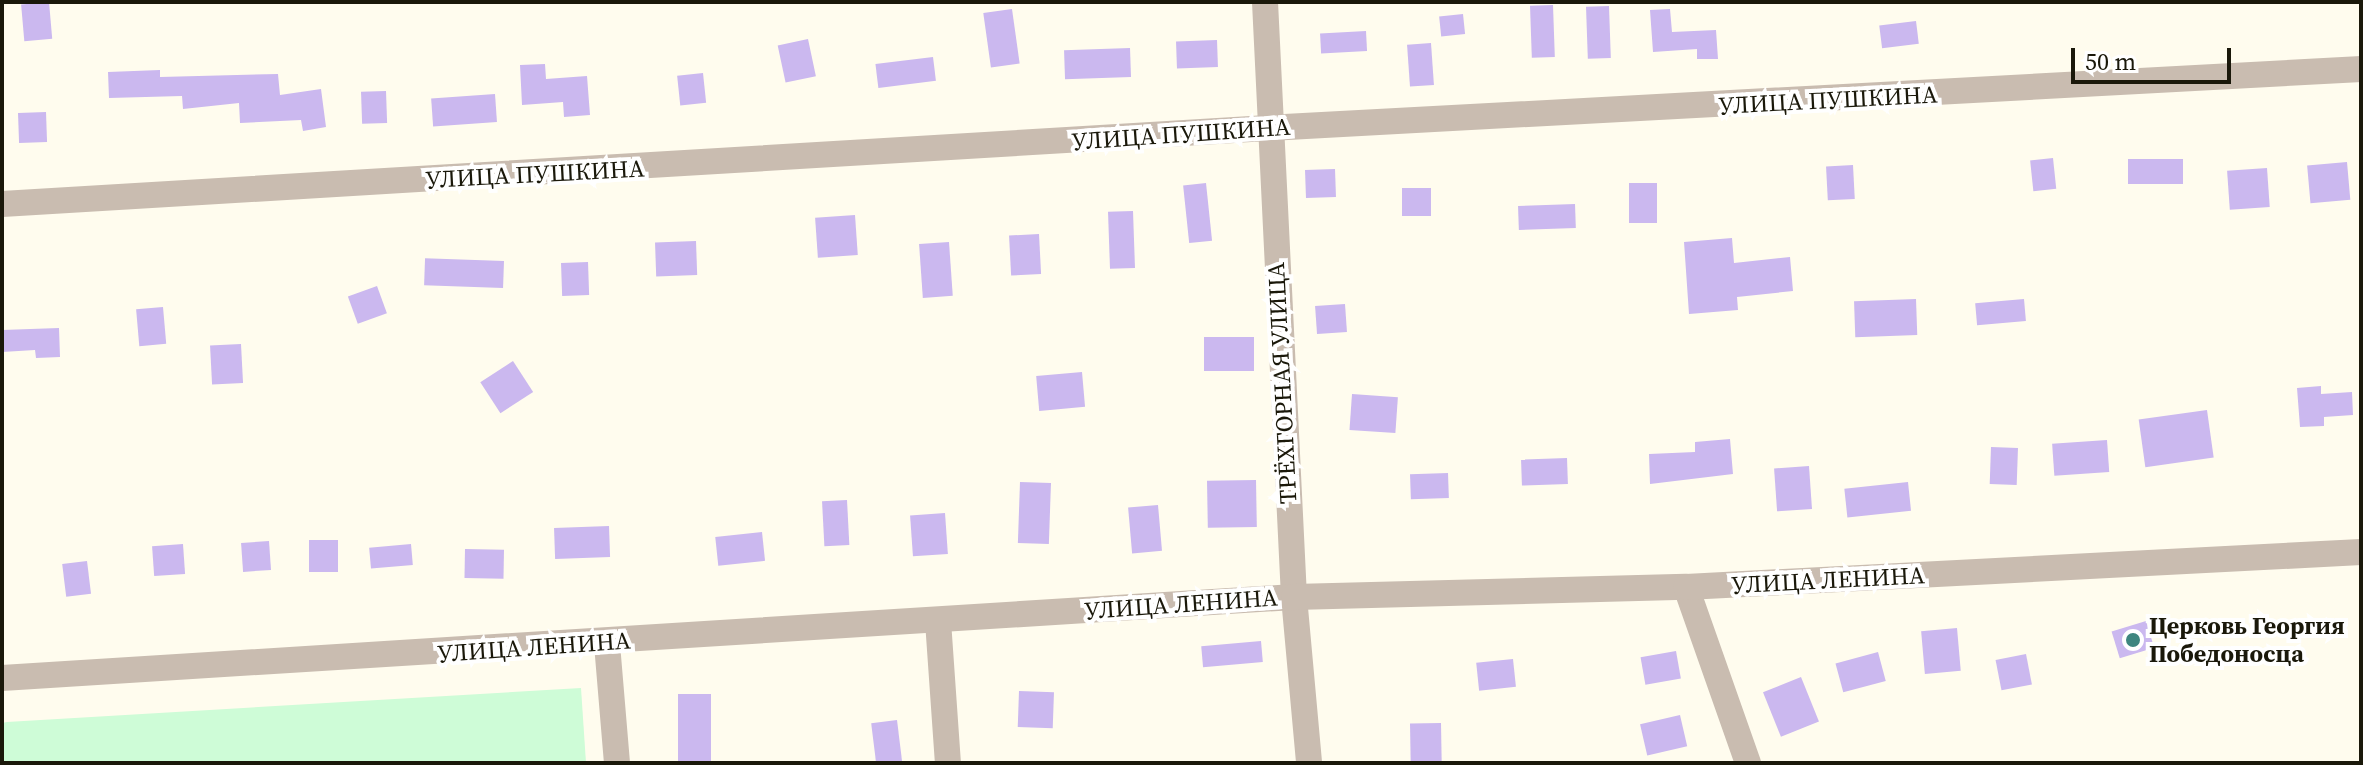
<!DOCTYPE html>
<meta charset="utf-8">
<style>
body{margin:0}
#map{position:relative;width:2363px;height:765px;overflow:hidden;background:#fffcee;font-family:"Source Serif 4",serif}
div>[style]{position:absolute}
.green>*{inset:0;background:#cefcd7}
.building>*{inset:0;background:#cbb8ef;transform-origin:0 0}
.minor>*{height:26px;margin:-13px;padding:0 13px;transform-origin:13px;border-radius:13px;background:#c9bcb0}
.dots>*{width:22px;height:22px;translate:-50% -50%;box-sizing:border-box;border:4px solid #fff;border-radius:50%}
span{translate:-50% -50%;white-space:nowrap;text-align:center;line-height:1.15;-webkit-text-stroke:8px #fff;paint-order:stroke}
.street-label{font-size:24px;color:#1a180a}
.poi-label{font-size:24px;color:#1a180a;font-weight:700}
.left{translate:0 -50%;text-align:left}
.frame{position:absolute;inset:0;border:4px solid #1a180a;pointer-events:none}
.scale{position:absolute;left:2071px;top:48px;width:160px;height:36px;box-sizing:border-box;border:4px solid #1a180a;border-top:0;padding-left:10px;font-size:24px;line-height:28px;white-space:nowrap;color:#1a180a;-webkit-text-stroke:6px #fff;paint-order:stroke}
</style>
<div id="map">
<div class="green">
<div style="clip-path:polygon(581px 688px,586px 763px,2px 763px,2px 723px,7px 722px)"></div>
</div>
<div class="building">
<div style="left:49px;top:2px;width:37px;height:28px;rotate:85deg"></div>
<div style="left:1553px;top:5px;width:52px;height:23px;rotate:88deg"></div>
<div style="left:1609px;top:6px;width:52px;height:23px;rotate:88deg"></div>
<div style="left:1012px;top:9px;width:55px;height:29px;rotate:82deg"></div>
<div style="clip-path:polygon(1670px 9px,1672px 32px,1716px 30px,1718px 59px,1697px 59px,1697px 49px,1653px 52px,1650px 10px)"></div>
<div style="left:1463px;top:14px;width:20px;height:24px;rotate:84deg"></div>
<div style="left:1916px;top:21px;width:23px;height:37px;rotate:83deg"></div>
<div style="left:1366px;top:31px;width:20px;height:46px;rotate:87deg"></div>
<div style="left:808px;top:39px;width:38px;height:31px;rotate:78deg"></div>
<div style="left:1217px;top:40px;width:27px;height:41px;rotate:88deg"></div>
<div style="left:1431px;top:43px;width:42px;height:24px;rotate:86deg"></div>
<div style="left:1130px;top:48px;width:29px;height:66px;rotate:88deg"></div>
<div style="left:933px;top:57px;width:24px;height:58px;rotate:83deg"></div>
<div style="clip-path:polygon(545px 64px,546px 79px,587px 76px,590px 115px,564px 117px,563px 102px,522px 105px,520px 65px)"></div>
<div style="clip-path:polygon(160px 70px,160px 77px,278px 74px,280px 95px,321px 89px,326px 127px,303px 131px,301px 120px,240px 123px,239px 103px,183px 109px,182px 96px,109px 98px,108px 72px)"></div>
<div style="left:703px;top:73px;width:30px;height:26px;rotate:84deg"></div>
<div style="left:386px;top:91px;width:32px;height:25px;rotate:88deg"></div>
<div style="left:495px;top:94px;width:28px;height:64px;rotate:86deg"></div>
<div style="left:46px;top:112px;width:30px;height:28px;rotate:88deg"></div>
<div style="left:2053px;top:158px;width:31px;height:23px;rotate:84deg"></div>
<div style="left:2128px;top:159px;width:55px;height:25px"></div>
<div style="left:2347px;top:162px;width:38px;height:40px;rotate:85deg"></div>
<div style="left:1853px;top:165px;width:34px;height:27px;rotate:87deg"></div>
<div style="left:2267px;top:168px;width:39px;height:40px;rotate:86deg"></div>
<div style="left:1335px;top:169px;width:28px;height:30px;rotate:88deg"></div>
<div style="left:1206px;top:183px;width:58px;height:23px;rotate:84deg"></div>
<div style="left:1629px;top:183px;width:28px;height:40px"></div>
<div style="left:1402px;top:188px;width:29px;height:28px"></div>
<div style="left:1575px;top:204px;width:24px;height:57px;rotate:88deg"></div>
<div style="left:1133px;top:211px;width:57px;height:25px;rotate:88deg"></div>
<div style="left:855px;top:215px;width:40px;height:40px;rotate:86deg"></div>
<div style="left:1039px;top:234px;width:40px;height:30px;rotate:87deg"></div>
<div style="clip-path:polygon(1732px 238px,1734px 263px,1790px 257px,1793px 291px,1737px 297px,1738px 310px,1689px 314px,1684px 242px)"></div>
<div style="left:696px;top:241px;width:34px;height:41px;rotate:88deg"></div>
<div style="left:949px;top:242px;width:54px;height:30px;rotate:86deg"></div>
<div style="left:504px;top:261px;width:27px;height:79px;rotate:92deg"></div>
<div style="left:588px;top:262px;width:33px;height:27px;rotate:88deg"></div>
<div style="left:377px;top:286px;width:29px;height:31px;rotate:70deg"></div>
<div style="left:1916px;top:299px;width:36px;height:62px;rotate:88deg"></div>
<div style="left:2024px;top:299px;width:22px;height:49px;rotate:85deg"></div>
<div style="left:1345px;top:304px;width:28px;height:30px;rotate:86deg"></div>
<div style="left:163px;top:307px;width:37px;height:27px;rotate:85deg"></div>
<div style="clip-path:polygon(59px 328px,60px 357px,36px 358px,35px 350px,2px 352px,2px 330px)"></div>
<div style="left:1204px;top:337px;width:50px;height:34px"></div>
<div style="left:241px;top:344px;width:39px;height:31px;rotate:87deg"></div>
<div style="left:513px;top:361px;width:37px;height:39px;rotate:57deg"></div>
<div style="left:1082px;top:372px;width:35px;height:46px;rotate:85deg"></div>
<div style="clip-path:polygon(2321px 386px,2321px 394px,2352px 392px,2353px 415px,2324px 417px,2324px 426px,2300px 427px,2297px 388px)"></div>
<div style="left:1352px;top:394px;width:46px;height:36px;rotate:4deg"></div>
<div style="left:2207px;top:410px;width:48px;height:69px;rotate:82deg"></div>
<div style="clip-path:polygon(1730px 439px,1733px 474px,1650px 484px,1649px 454px,1695px 452px,1695px 442px)"></div>
<div style="left:2107px;top:440px;width:32px;height:55px;rotate:86deg"></div>
<div style="left:1991px;top:447px;width:27px;height:37px;rotate:2deg"></div>
<div style="left:1567px;top:458px;width:26px;height:46px;rotate:88deg"></div>
<div style="left:1809px;top:466px;width:43px;height:35px;rotate:86deg"></div>
<div style="left:1448px;top:473px;width:25px;height:38px;rotate:88deg"></div>
<div style="left:1256px;top:480px;width:47px;height:49px;rotate:89deg"></div>
<div style="left:1020px;top:482px;width:31px;height:61px;rotate:2deg"></div>
<div style="left:1908px;top:482px;width:29px;height:64px;rotate:84deg"></div>
<div style="left:847px;top:500px;width:45px;height:25px;rotate:87deg"></div>
<div style="left:1158px;top:505px;width:46px;height:30px;rotate:85deg"></div>
<div style="left:945px;top:513px;width:41px;height:35px;rotate:86deg"></div>
<div style="left:609px;top:526px;width:31px;height:55px;rotate:88deg"></div>
<div style="left:762px;top:532px;width:29px;height:47px;rotate:84deg"></div>
<div style="left:309px;top:540px;width:29px;height:32px"></div>
<div style="left:269px;top:541px;width:29px;height:28px;rotate:86deg"></div>
<div style="left:183px;top:544px;width:30px;height:31px;rotate:86deg"></div>
<div style="left:411px;top:544px;width:21px;height:42px;rotate:85deg"></div>
<div style="left:465px;top:549px;width:39px;height:29px;rotate:1deg"></div>
<div style="left:87px;top:561px;width:33px;height:25px;rotate:83deg"></div>
<div style="left:2146px;top:621px;width:28px;height:36px;rotate:73deg"></div>
<div style="left:1957px;top:628px;width:43px;height:36px;rotate:85deg"></div>
<div style="left:1261px;top:641px;width:21px;height:60px;rotate:85deg"></div>
<div style="left:1676px;top:651px;width:28px;height:36px;rotate:80deg"></div>
<div style="left:1878px;top:652px;width:30px;height:44px;rotate:75deg"></div>
<div style="left:2026px;top:654px;width:31px;height:31px;rotate:79deg"></div>
<div style="left:1513px;top:659px;width:28px;height:37px;rotate:84deg"></div>
<div style="left:1801px;top:677px;width:48px;height:41px;rotate:68deg"></div>
<div style="left:1019px;top:691px;width:35px;height:36px;rotate:2deg"></div>
<div style="left:678px;top:694px;width:33px;height:69px"></div>
<div style="left:1680px;top:715px;width:32px;height:41px;rotate:77deg"></div>
<div style="left:897px;top:720px;width:43px;height:26px;rotate:83deg"></div>
<div style="left:1441px;top:723px;width:40px;height:31px;rotate:89deg"></div>
</div>
<div class="minor">
<div style="left:1265px;top:2px;width:596px;rotate:87.21deg"></div>
<div style="left:1294px;top:597px;width:167px;rotate:84.8deg"></div>
<div style="left:2px;top:204px;width:1268px;rotate:-3.44deg"></div>
<div style="left:1268px;top:128px;width:1095px;rotate:-3.09deg"></div>
<div style="left:1686px;top:587px;width:187px;rotate:70.6deg"></div>
<div style="left:938px;top:621px;width:142px;rotate:86deg"></div>
<div style="left:607px;top:644px;width:119px;rotate:85.2deg"></div>
<div style="left:2px;top:678px;width:1295px;rotate:-3.59deg"></div>
<div style="left:1294px;top:597px;width:392px;rotate:-1.5deg"></div>
<div style="left:1686px;top:587px;width:676px;rotate:-2.97deg"></div>
</div>
<div class="dots">
<div style="left:2133px;top:640px;background:#3e857f"></div>
</div>
<div class="street-label">
<span style="left:1828px;top:100px;rotate:-3deg">УЛИЦА ПУШКИНА</span>
<span style="left:1181px;top:134px;rotate:-4deg">УЛИЦА ПУШКИНА</span>
<span style="left:535px;top:174px;rotate:-3deg">УЛИЦА ПУШКИНА</span>
<span style="left:1282px;top:383px;rotate:-93deg">ТРЁХГОРНАЯ УЛИЦА</span>
<span style="left:1828px;top:580px;rotate:-3deg">УЛИЦА ЛЕНИНА</span>
<span style="left:1181px;top:604px;rotate:-4deg">УЛИЦА ЛЕНИНА</span>
<span style="left:534px;top:647px;rotate:-4deg">УЛИЦА ЛЕНИНА</span>
</div>
<div class="poi-label">
<span class="left" style="left:2149px;top:640px">Церковь Георгия<br>Победоносца</span>
</div>
<div class="frame"></div>
<div class="scale">50 m</div>
</div>
